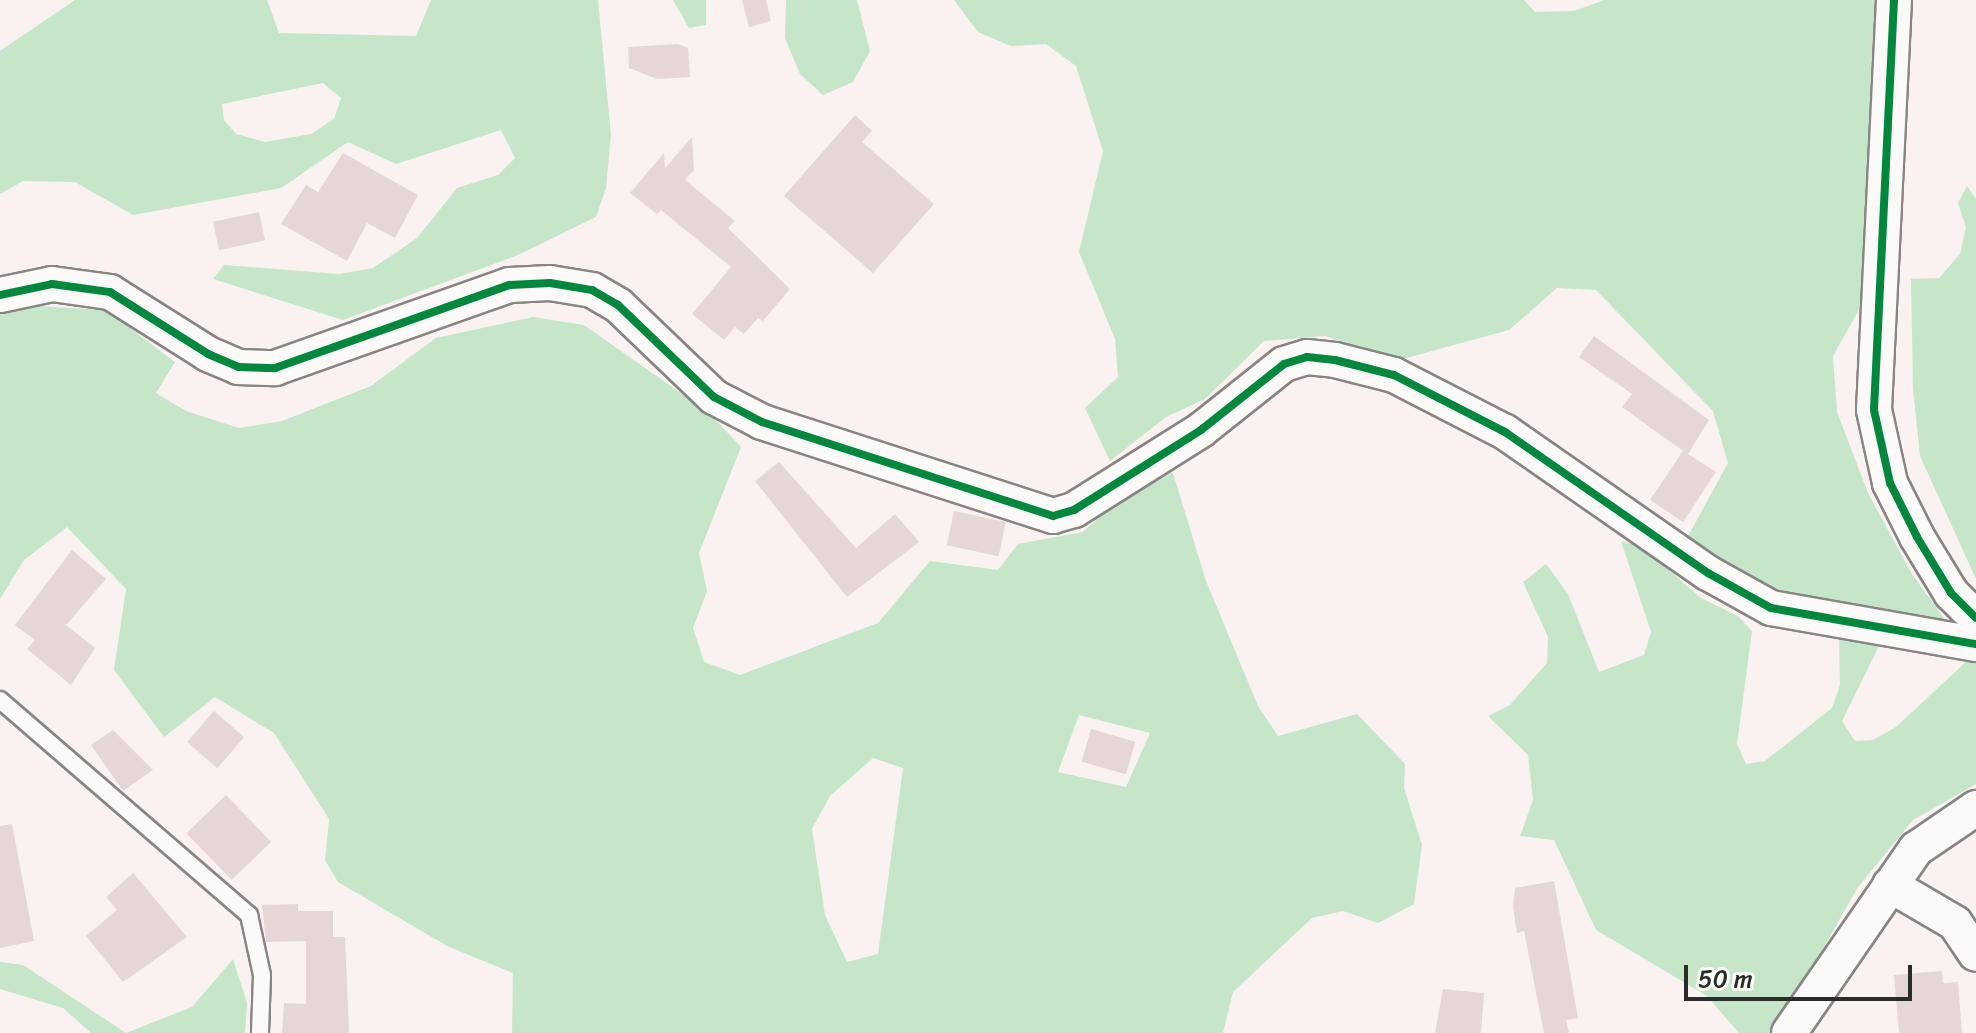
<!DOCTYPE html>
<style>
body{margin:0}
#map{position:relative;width:1976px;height:1033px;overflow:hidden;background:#f9f2f0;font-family:Sriracha,sans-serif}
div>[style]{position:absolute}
.green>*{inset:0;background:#c5e6c8}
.building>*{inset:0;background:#e5d7d5;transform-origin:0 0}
.roads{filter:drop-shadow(2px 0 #888584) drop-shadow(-2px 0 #888584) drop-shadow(0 2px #888584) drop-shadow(0 -2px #888584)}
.lane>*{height:16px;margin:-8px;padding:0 8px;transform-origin:8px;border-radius:8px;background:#fbfaf8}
.street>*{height:34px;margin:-17px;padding:0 17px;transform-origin:17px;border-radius:17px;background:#fbfaf8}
.cycleway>*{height:8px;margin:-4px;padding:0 4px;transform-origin:4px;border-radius:4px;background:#00873e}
span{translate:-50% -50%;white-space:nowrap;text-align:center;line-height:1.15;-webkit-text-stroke:6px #fdfcf7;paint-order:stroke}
.scale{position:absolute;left:1684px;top:965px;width:228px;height:36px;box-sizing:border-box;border:4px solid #2b2b2b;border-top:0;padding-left:10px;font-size:24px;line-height:28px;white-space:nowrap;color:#2b2b2b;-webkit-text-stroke:6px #fdfcf7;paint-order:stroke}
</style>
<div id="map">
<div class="green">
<div style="clip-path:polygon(evenodd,75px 0,267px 0,279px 33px,416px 36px,431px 0,598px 0,611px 135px,606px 188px,596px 217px,518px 255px,343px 320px,213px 279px,224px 265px,339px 274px,373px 268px,417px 238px,457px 188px,498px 175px,515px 158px,501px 130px,396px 164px,348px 142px,281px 188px,133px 215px,75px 182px,23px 181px,0 194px,0 51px,75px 0,323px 83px,341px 98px,334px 119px,311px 134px,265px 142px,236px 134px,224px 120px,222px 104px,323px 83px)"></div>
<div style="clip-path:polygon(673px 0,706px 0,706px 25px,689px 28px)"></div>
<div style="clip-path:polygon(786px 0,857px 0,870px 51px,853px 82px,823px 95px,800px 74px,785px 38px)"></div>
<div style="clip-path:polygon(954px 0,1524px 0,1535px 12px,1574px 11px,1604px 0,1883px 0,1875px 157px,1864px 219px,1864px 301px,1833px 356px,1837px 412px,1868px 493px,1912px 574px,1944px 618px,1936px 626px,1746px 584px,1687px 538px,1728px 463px,1713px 411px,1596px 290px,1557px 288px,1509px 330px,1399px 360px,1325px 336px,1264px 341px,1205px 399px,1166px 417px,1110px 461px,1085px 408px,1118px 377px,1115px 339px,1079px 252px,1103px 151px,1076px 66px,1046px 44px,1011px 46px,978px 32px)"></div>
<div style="clip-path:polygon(1967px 186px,1976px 199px,1976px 579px,1920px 456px,1913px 389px,1911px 279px,1939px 278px,1960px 254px,1966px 227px,1958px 203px)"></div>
<div style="clip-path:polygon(evenodd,20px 305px,106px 310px,175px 362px,156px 393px,186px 411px,239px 428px,282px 421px,371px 386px,436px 338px,533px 317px,584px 325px,709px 413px,741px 447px,699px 553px,707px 591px,693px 628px,704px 662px,740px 675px,878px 623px,930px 561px,998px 570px,1018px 544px,1083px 532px,1123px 495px,1155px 475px,1173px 473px,1206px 581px,1258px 706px,1278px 736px,1357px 714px,1405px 764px,1404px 788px,1422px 845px,1414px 904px,1378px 923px,1343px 911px,1312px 918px,1233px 992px,1223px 1033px,512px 1033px,513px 973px,447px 946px,338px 882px,325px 860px,329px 819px,274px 733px,215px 697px,164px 737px,114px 670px,126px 589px,67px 527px,24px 560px,0 599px,0 309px,20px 305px,1079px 715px,1150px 733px,1126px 787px,1058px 772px,1079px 715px,20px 305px,873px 758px,903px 768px,878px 954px,847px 962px,825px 915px,812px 829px,830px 796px,873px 758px)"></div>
<div style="clip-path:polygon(1621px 541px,1641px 546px,1701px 598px,1738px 616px,1752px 631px,1737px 744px,1746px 764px,1765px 761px,1832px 708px,1840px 685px,1839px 637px,1880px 644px,1842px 721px,1855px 741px,1873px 740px,1896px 727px,1968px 660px,1976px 662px,1976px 784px,1913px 820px,1858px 887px,1775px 1033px,1739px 1033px,1707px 996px,1596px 930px,1554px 840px,1520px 836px,1533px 800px,1528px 755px,1488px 716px,1510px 705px,1547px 663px,1548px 637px,1523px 582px,1546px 564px,1568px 594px,1599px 672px,1644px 655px,1651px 632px)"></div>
<div style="clip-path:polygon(233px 959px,247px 1003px,245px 1033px,91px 1033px,63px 1008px,0 989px,0 962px,23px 965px,126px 1033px,192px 1007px)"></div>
</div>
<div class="building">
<div style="clip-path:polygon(742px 0,766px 0,771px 21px,749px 27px)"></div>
<div style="clip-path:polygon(678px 44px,688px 48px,690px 77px,657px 79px,629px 68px,628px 47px)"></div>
<div style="clip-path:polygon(855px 115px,872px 131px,862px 142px,934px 204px,873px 273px,784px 196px)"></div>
<div style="clip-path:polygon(692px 137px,694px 170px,685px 180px,735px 221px,728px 228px,790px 289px,763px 321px,758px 318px,744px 334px,735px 327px,724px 340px,692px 314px,731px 267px,661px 210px,657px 214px,630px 193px,664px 153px,665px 168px)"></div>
<div style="clip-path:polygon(343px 153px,418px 195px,395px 238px,367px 223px,347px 261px,281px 224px,306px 185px,318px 192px)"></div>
<div style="left:259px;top:212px;width:29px;height:47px;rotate:78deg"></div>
<div style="clip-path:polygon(1594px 336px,1709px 420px,1688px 454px,1716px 472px,1683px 522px,1650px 500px,1683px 451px,1622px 407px,1632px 394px,1579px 357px)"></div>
<div style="clip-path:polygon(779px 462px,856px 548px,895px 514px,919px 542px,847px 597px,755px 481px)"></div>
<div style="left:954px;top:511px;width:53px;height:35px;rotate:12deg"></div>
<div style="clip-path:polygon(72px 550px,106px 579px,66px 625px,95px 648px,71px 685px,27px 649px,35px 640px,15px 625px)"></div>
<div style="left:214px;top:711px;width:40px;height:41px;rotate:41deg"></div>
<div style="left:1091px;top:729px;width:46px;height:34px;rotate:16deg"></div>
<div style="clip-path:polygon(113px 730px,153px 770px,123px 791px,91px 745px)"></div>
<div style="left:226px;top:795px;width:65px;height:55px;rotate:46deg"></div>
<div style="clip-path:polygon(12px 824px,34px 941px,0 948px,0 826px)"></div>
<div style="clip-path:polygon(133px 873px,187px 937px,123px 982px,86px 936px,117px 910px,106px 897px)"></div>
<div style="clip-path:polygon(1554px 881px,1578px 1018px,1566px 1020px,1569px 1033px,1544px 1033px,1524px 931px,1517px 933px,1513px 907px,1515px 888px)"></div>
<div style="clip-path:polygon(298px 904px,298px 911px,333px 911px,333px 937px,345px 937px,349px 1033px,282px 1033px,284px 1003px,306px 1004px,306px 941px,266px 942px,262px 905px)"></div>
<div style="clip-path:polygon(1942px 971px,1943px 983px,1958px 982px,1962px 1033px,1899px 1033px,1894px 975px)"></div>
<div style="clip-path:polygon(1443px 989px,1484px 993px,1481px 1033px,1435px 1033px)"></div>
</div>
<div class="roads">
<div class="lane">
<div style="left:0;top:700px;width:329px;rotate:40.8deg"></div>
<div style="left:249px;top:915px;width:61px;rotate:77.8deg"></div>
<div style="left:262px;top:975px;width:58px;rotate:92deg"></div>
</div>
<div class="street">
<div style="left:1894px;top:0;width:410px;rotate:92.8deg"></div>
<div style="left:1874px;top:410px;width:75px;rotate:77.6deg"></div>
<div style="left:1890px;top:483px;width:60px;rotate:63.4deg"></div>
<div style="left:1917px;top:537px;width:66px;rotate:58.7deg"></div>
<div style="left:1951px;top:593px;width:35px;rotate:45deg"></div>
<div style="left:0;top:295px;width:53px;rotate:-11.9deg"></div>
<div style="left:52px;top:284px;width:59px;rotate:7.9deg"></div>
<div style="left:110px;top:292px;width:116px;rotate:32.3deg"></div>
<div style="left:208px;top:354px;width:33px;rotate:23deg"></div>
<div style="left:238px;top:367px;width:37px;rotate:2deg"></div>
<div style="left:275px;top:368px;width:249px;rotate:-19.5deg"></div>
<div style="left:510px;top:285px;width:40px;rotate:-2.9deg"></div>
<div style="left:550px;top:283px;width:43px;rotate:9.5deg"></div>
<div style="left:592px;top:290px;width:30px;rotate:30deg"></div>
<div style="left:618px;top:305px;width:133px;rotate:43.8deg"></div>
<div style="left:714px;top:397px;width:54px;rotate:27.5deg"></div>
<div style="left:762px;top:422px;width:306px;rotate:17.9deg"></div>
<div style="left:1053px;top:516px;width:22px;rotate:-16deg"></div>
<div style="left:1074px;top:510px;width:150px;rotate:-32.2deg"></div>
<div style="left:1201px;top:430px;width:106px;rotate:-38.5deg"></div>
<div style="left:1284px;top:364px;width:24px;rotate:-17deg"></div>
<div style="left:1307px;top:357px;width:28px;rotate:6deg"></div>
<div style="left:1335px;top:360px;width:61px;rotate:14.3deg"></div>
<div style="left:1394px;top:375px;width:125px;rotate:27.2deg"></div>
<div style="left:1505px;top:432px;width:247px;rotate:34.8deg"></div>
<div style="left:1708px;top:573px;width:72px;rotate:29.1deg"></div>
<div style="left:1771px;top:608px;width:208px;rotate:10deg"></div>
<div style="left:1890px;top:885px;width:75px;rotate:30.3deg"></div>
<div style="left:1955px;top:923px;width:37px;rotate:56deg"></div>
<div style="left:1789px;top:1033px;width:224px;rotate:-55.4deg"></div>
<div style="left:1916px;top:849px;width:73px;rotate:-34.3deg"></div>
</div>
</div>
<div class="cycleway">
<div style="left:1894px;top:0;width:410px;rotate:92.8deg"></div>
<div style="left:1874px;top:410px;width:75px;rotate:77.6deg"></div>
<div style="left:1890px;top:483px;width:60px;rotate:63.4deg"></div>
<div style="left:1917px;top:537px;width:66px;rotate:58.7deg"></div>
<div style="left:1951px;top:593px;width:35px;rotate:45deg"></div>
<div style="left:0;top:295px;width:53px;rotate:-11.9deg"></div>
<div style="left:52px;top:284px;width:59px;rotate:7.9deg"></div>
<div style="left:110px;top:292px;width:116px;rotate:32.3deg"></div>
<div style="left:208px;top:354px;width:33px;rotate:23deg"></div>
<div style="left:238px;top:367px;width:37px;rotate:2deg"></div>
<div style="left:275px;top:368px;width:249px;rotate:-19.5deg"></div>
<div style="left:510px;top:285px;width:40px;rotate:-2.9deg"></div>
<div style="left:550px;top:283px;width:43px;rotate:9.5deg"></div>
<div style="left:592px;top:290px;width:30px;rotate:30deg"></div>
<div style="left:618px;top:305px;width:133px;rotate:43.8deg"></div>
<div style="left:714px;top:397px;width:54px;rotate:27.5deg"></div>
<div style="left:762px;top:422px;width:306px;rotate:17.9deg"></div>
<div style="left:1053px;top:516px;width:22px;rotate:-16deg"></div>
<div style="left:1074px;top:510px;width:150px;rotate:-32.2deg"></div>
<div style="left:1201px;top:430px;width:106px;rotate:-38.5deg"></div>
<div style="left:1284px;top:364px;width:24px;rotate:-17deg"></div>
<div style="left:1307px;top:357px;width:28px;rotate:6deg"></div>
<div style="left:1335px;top:360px;width:61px;rotate:14.3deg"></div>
<div style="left:1394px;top:375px;width:125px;rotate:27.2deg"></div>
<div style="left:1505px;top:432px;width:247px;rotate:34.8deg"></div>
<div style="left:1708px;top:573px;width:72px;rotate:29.1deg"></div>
<div style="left:1771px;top:608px;width:208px;rotate:10deg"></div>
</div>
<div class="scale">50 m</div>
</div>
